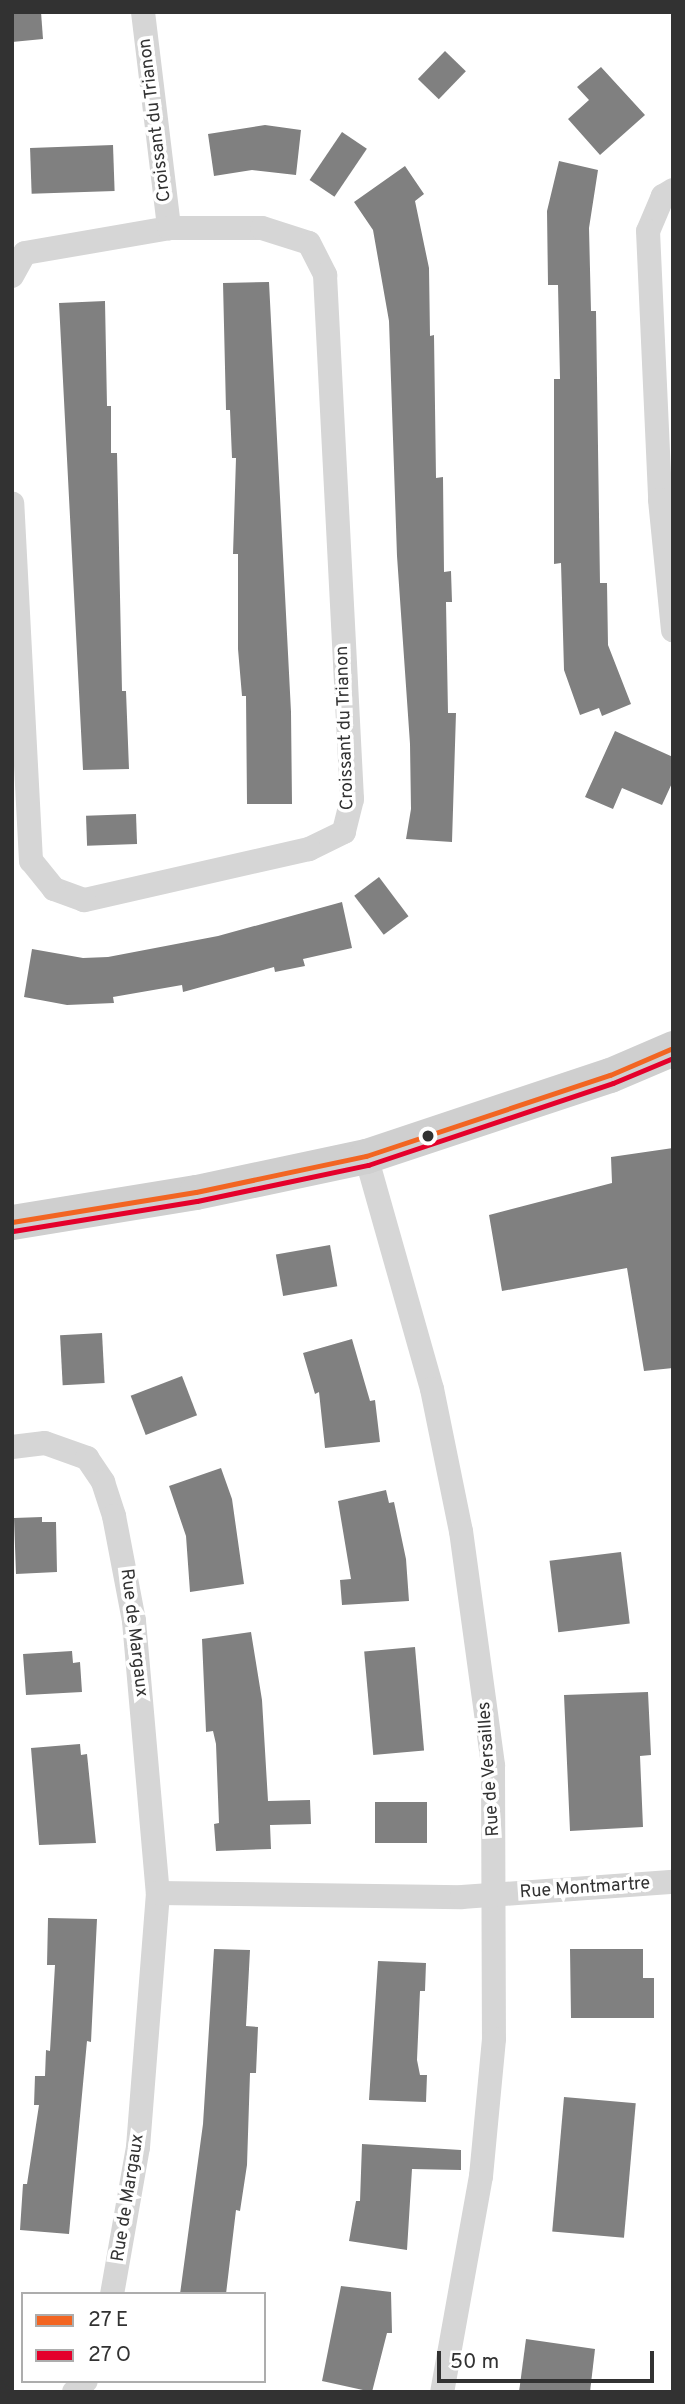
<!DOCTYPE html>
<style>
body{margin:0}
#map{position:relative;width:685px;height:2404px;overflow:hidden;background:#fff;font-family:Overpass,sans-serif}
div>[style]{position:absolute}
.building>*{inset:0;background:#808080;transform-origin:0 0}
.street>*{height:24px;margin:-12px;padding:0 12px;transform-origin:12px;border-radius:12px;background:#d6d6d6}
.secondary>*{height:35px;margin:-17.5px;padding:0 17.5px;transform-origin:17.5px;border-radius:17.5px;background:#cfcfcf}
.bus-1>*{height:5px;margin:-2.5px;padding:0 2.5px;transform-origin:2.5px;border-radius:2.5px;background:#f26522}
.bus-2>*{height:5px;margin:-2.5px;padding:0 2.5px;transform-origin:2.5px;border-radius:2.5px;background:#e4002b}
.dots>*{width:19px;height:19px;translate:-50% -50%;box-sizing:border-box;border:4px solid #fff;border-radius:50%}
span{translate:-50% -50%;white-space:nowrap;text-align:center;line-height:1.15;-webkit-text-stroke:7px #fff;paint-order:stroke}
.street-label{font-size:18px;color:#323232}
.frame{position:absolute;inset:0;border:14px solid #323232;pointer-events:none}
.legend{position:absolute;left:21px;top:2292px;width:245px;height:91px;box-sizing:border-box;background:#fff;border:2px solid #adadad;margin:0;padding:9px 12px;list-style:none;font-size:21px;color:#323232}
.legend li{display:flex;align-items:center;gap:14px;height:35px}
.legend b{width:35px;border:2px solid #adadad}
.scale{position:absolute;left:437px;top:2351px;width:217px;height:32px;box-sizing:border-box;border:4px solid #323232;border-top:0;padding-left:9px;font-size:21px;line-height:24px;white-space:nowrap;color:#323232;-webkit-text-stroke:5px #fff;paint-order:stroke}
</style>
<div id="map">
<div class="building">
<div style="clip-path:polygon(12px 12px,41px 12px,43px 39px,12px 42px)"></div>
<div style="left:445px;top:51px;width:29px;height:39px;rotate:44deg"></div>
<div style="clip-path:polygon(601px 67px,645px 115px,600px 155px,568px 119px,589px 100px,577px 87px)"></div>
<div style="clip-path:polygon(265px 125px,301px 130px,296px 175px,252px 170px,214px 176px,208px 134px)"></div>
<div style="left:342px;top:132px;width:30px;height:58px;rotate:34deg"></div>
<div style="left:113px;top:145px;width:46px;height:83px;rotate:88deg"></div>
<div style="clip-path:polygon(559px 161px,598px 170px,589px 228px,591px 311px,596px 311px,600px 583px,607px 583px,608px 645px,631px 704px,602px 716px,599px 708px,580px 715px,564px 670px,561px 563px,554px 564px,554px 379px,560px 379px,558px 285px,548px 285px,547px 211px)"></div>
<div style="clip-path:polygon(405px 166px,424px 194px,415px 201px,429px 268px,430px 336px,434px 335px,436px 478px,443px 477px,444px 572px,451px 571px,452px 602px,446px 602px,448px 713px,456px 713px,452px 842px,406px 839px,411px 809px,410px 744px,397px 556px,389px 321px,373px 230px,354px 202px)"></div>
<div style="clip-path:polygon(269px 282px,291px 712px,292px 804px,247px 804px,246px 696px,242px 696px,238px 649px,238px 554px,233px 554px,236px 458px,232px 458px,230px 410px,226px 410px,223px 283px)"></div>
<div style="clip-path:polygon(105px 301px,107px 406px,111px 406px,111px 453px,117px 453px,122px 691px,126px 691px,129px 769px,83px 770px,59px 303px)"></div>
<div style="clip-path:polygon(615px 731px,673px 757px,673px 781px,662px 805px,622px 788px,613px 809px,585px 797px)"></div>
<div style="left:136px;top:814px;width:30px;height:50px;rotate:88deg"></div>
<div style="left:379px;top:877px;width:49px;height:31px;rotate:53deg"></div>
<div style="clip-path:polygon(342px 902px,352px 948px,303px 959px,305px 966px,275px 972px,274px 967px,183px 992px,182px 985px,113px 997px,114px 1003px,67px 1005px,24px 997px,32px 949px,83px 958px,108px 957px,218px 936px)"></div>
<div style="clip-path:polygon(673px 1148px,673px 1368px,644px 1371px,627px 1268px,502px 1291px,489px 1215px,612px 1183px,611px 1157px)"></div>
<div style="left:330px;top:1245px;width:42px;height:55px;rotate:80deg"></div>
<div style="left:102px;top:1333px;width:50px;height:42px;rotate:87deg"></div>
<div style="clip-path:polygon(352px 1339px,370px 1401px,375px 1400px,380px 1442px,325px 1448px,319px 1392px,315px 1394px,303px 1353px)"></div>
<div style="left:182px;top:1376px;width:42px;height:55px;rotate:69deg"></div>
<div style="clip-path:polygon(221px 1468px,232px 1499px,244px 1584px,190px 1592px,186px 1536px,169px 1486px)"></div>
<div style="clip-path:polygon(386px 1490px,389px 1503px,394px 1502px,406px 1559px,409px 1601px,342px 1605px,340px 1580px,351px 1579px,338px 1501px)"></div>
<div style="clip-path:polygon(42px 1517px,42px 1522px,56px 1522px,57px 1572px,16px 1574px,14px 1518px)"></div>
<div style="left:621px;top:1552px;width:72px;height:72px;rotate:83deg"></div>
<div style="clip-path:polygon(251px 1632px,262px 1700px,268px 1801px,310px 1800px,311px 1824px,270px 1825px,271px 1849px,216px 1851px,214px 1824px,219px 1823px,216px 1744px,213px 1731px,206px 1732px,202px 1639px)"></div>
<div style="left:415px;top:1647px;width:104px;height:51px;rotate:85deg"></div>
<div style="clip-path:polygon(72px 1651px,73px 1663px,80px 1662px,82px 1692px,26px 1695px,23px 1654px)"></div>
<div style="clip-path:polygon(648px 1692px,651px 1755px,640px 1756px,643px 1827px,570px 1831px,564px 1695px)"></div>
<div style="clip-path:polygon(80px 1744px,81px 1755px,87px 1754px,96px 1843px,39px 1845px,31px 1748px)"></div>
<div style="left:427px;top:1802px;width:41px;height:52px;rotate:90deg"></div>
<div style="clip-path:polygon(48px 1918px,97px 1919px,91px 2042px,87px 2041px,69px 2234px,20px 2230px,23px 2184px,27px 2184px,39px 2105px,34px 2105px,35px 2076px,45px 2076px,46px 2050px,50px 2051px,55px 1965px,47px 1965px)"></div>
<div style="clip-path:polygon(214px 1949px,250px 1950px,246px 2026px,258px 2027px,256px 2073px,250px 2073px,247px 2165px,240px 2211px,236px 2210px,226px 2294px,180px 2294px,203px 2124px)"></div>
<div style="clip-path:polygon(570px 1949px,643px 1949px,643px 1978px,654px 1978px,654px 2018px,571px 2018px)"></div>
<div style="clip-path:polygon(378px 1961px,426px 1963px,425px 1991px,420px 1991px,417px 2060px,420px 2075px,427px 2075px,426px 2102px,369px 2100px)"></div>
<div style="left:564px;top:2097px;width:72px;height:135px;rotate:5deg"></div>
<div style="clip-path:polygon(362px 2144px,461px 2150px,461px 2170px,412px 2169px,407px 2250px,349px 2241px,356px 2201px,360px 2201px)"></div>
<div style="clip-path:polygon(341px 2286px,391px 2292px,392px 2333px,387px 2333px,372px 2392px,322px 2381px)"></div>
<div style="clip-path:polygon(526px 2339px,595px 2349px,590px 2392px,519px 2392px)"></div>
</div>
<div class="street">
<div style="left:143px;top:12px;width:218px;rotate:83.1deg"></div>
<div style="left:673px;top:190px;width:12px;rotate:149deg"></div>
<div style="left:663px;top:196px;width:38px;rotate:113deg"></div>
<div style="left:648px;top:231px;width:269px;rotate:87.4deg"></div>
<div style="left:660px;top:500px;width:131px;rotate:84.3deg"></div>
<div style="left:12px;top:276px;width:26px;rotate:-61deg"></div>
<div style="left:25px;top:253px;width:146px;rotate:-9.8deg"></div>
<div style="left:169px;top:228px;width:93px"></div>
<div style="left:262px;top:228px;width:49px;rotate:17.7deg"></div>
<div style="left:309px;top:243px;width:36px;rotate:63deg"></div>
<div style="left:325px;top:275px;width:525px;rotate:87.05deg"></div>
<div style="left:352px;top:799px;width:34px;rotate:104deg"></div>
<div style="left:344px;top:832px;width:39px;rotate:154deg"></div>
<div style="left:309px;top:849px;width:231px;rotate:167.2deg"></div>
<div style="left:84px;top:900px;width:32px;rotate:-160deg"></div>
<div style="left:54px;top:889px;width:36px;rotate:-129deg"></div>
<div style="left:31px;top:861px;width:358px;rotate:-93deg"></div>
<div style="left:366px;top:1156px;width:242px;rotate:74.2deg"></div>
<div style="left:432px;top:1389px;width:145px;rotate:78.5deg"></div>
<div style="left:461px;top:1531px;width:237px;rotate:82.2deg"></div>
<div style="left:493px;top:1766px;width:273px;rotate:89.8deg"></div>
<div style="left:494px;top:2039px;width:138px;rotate:95.4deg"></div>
<div style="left:481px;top:2176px;width:219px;rotate:100.2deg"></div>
<div style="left:12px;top:1447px;width:33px;rotate:-7deg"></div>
<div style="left:45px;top:1443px;width:45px;rotate:19.7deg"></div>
<div style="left:87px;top:1458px;width:29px;rotate:56deg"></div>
<div style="left:103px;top:1482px;width:36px;rotate:72deg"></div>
<div style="left:114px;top:1516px;width:107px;rotate:79.2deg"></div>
<div style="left:134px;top:1621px;width:273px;rotate:85deg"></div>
<div style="left:158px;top:1893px;width:255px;rotate:94.5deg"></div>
<div style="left:138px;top:2147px;width:149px;rotate:100deg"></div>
<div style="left:158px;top:1893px;width:304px;rotate:0.8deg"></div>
<div style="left:462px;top:1897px;width:212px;rotate:-4.1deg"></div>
<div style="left:74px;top:2392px;width:16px;rotate:-43deg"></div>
</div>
<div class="secondary">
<div style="left:12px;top:1222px;width:186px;rotate:-9.3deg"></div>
<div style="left:196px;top:1192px;width:174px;rotate:-12deg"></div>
<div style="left:366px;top:1156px;width:257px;rotate:-18.4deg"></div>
<div style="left:610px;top:1075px;width:69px;rotate:-23.2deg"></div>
</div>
<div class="bus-1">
<div style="left:12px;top:1222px;width:186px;rotate:-9.3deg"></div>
<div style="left:196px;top:1192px;width:174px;rotate:-12deg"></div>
<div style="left:366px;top:1156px;width:257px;rotate:-18.4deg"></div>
<div style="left:610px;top:1075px;width:69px;rotate:-23.2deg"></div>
</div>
<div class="bus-2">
<div style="left:13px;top:1231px;width:186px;rotate:-9.3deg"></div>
<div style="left:197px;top:1201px;width:175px;rotate:-11.9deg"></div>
<div style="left:368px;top:1165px;width:258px;rotate:-18.5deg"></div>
<div style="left:613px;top:1083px;width:65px;rotate:-22.6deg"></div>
</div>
<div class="dots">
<div style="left:428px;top:1136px;background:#323232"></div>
</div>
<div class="street-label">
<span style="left:156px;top:120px;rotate:-97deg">Croissant du Trianon</span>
<span style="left:346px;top:728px;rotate:-92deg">Croissant du Trianon</span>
<span style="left:133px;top:1633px;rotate:83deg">Rue de Margaux</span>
<span style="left:490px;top:1769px;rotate:-94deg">Rue de Versailles</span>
<span style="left:585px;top:1889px;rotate:-4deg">Rue Montmartre</span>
<span style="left:129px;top:2198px;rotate:-81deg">Rue de Margaux</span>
</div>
<div class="frame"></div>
<ul class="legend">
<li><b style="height:9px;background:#f26522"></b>27 E</li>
<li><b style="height:9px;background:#e4002b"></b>27 O</li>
</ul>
<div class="scale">50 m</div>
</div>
